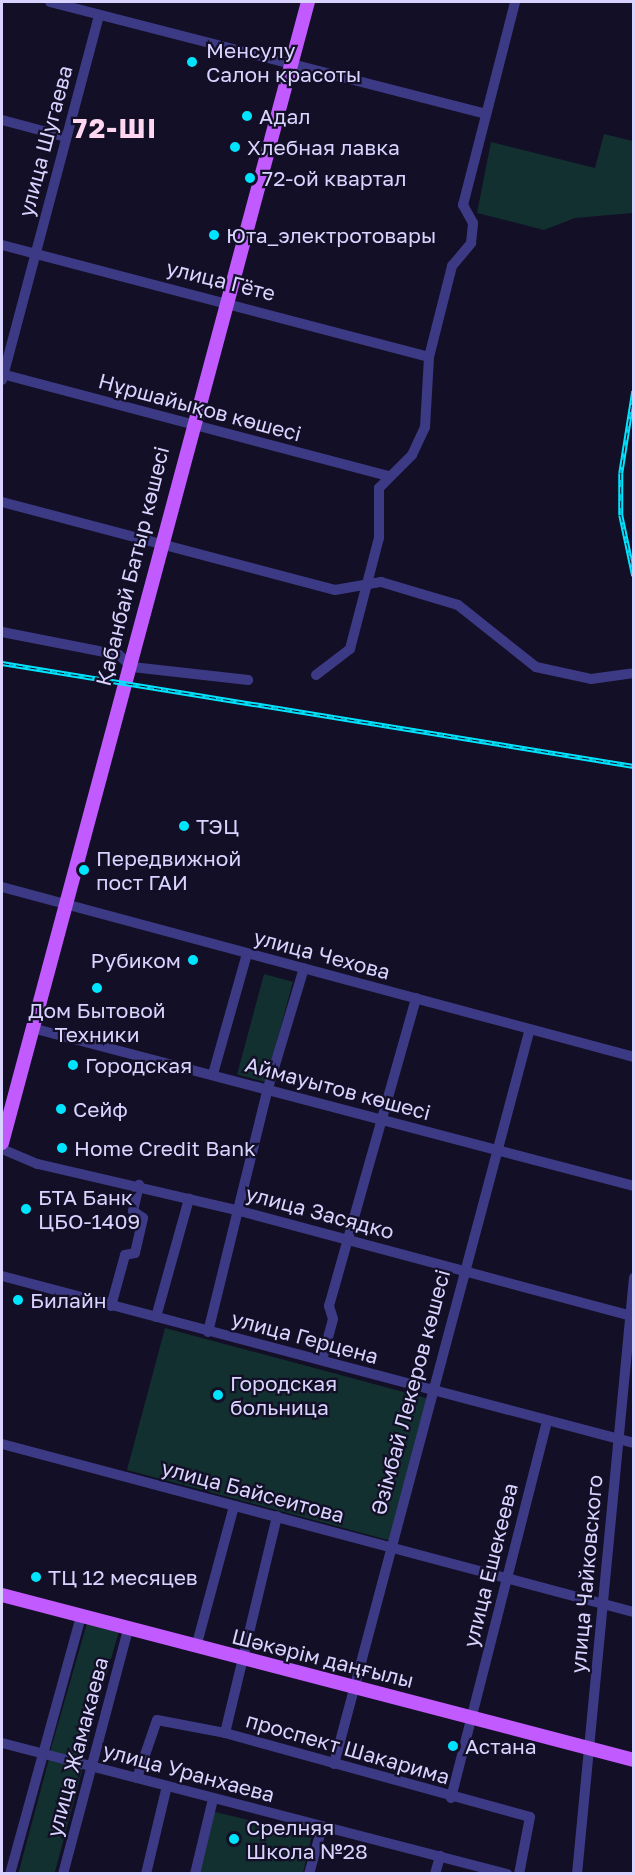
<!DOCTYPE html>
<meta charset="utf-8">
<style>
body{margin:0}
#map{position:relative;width:635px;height:1875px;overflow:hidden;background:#130f26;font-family:"Golos Text",sans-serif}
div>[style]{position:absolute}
.green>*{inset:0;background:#12302f;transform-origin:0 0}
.minor>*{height:10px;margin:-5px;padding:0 5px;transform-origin:5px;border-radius:5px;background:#3d3a85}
.major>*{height:14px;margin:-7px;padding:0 7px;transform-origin:7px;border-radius:7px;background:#c25bff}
.rail>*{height:4.5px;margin-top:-2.25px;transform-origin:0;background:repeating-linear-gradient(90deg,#130f26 0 7px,#00e5ff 0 14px);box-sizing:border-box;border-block:2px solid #00e5ff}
.dots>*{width:16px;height:16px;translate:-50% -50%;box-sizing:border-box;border:3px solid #130f26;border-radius:50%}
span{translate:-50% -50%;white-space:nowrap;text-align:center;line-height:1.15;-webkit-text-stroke:4.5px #130f26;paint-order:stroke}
.poi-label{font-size:21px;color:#d9d4ff}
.left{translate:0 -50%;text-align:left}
.right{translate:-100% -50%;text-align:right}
.street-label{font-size:21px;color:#d9d4ff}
.district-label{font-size:27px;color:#ffd6f0;font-weight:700;letter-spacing:1.5px}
.frame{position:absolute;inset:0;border:3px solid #d9d4ff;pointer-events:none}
</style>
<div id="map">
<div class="green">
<div style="clip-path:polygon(604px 134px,633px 141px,632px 213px,575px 218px,544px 230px,477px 213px,491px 142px,595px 168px)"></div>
<div style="left:264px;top:974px;width:30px;height:104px;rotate:15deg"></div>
<div style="left:165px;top:1328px;width:272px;height:147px;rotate:15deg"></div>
<div style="left:87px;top:1623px;width:33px;height:134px;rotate:16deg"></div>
<div style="left:49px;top:1759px;width:35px;height:119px;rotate:15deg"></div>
<div style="clip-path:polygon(211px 1811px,312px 1835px,303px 1873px,197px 1874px)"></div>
</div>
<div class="minor">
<div style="left:50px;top:2px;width:449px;rotate:14.4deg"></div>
<div style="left:2px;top:120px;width:66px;rotate:14.9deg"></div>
<div style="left:2px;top:245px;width:441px;rotate:14.7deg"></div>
<div style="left:2px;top:374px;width:399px;rotate:14.8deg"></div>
<div style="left:2px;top:380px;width:378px;rotate:-75.1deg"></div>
<div style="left:2px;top:502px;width:344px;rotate:14.8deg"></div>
<div style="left:335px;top:590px;width:47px;rotate:-9.9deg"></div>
<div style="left:381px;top:582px;width:80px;rotate:16.6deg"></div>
<div style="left:458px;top:605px;width:100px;rotate:38.5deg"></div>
<div style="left:536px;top:667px;width:56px;rotate:12.3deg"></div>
<div style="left:591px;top:679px;width:43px;rotate:-7.9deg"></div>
<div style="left:2px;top:632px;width:119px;rotate:11.1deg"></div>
<div style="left:119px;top:655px;width:18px;rotate:43deg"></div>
<div style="left:132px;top:667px;width:117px;rotate:6.4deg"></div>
<div style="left:316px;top:675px;width:43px;rotate:-37.4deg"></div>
<div style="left:350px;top:649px;width:115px;rotate:-75.4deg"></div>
<div style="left:379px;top:538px;width:50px;rotate:-90deg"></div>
<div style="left:379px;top:488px;width:47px;rotate:-45deg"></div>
<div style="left:412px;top:455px;width:31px;rotate:-65deg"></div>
<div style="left:425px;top:427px;width:70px;rotate:-86.7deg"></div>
<div style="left:429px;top:357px;width:94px;rotate:-75.8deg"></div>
<div style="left:452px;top:266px;width:30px;rotate:-50deg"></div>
<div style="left:471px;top:243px;width:20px;rotate:-84deg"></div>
<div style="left:473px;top:223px;width:21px;rotate:-119deg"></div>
<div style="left:463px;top:205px;width:210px;rotate:-75.6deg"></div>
<div style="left:2px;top:887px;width:654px;rotate:15.06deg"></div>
<div style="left:32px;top:1028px;width:622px;rotate:14.71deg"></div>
<div style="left:213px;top:1074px;width:125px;rotate:-74.2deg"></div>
<div style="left:2px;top:1149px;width:39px;rotate:23deg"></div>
<div style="left:38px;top:1164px;width:207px;rotate:13.1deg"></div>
<div style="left:240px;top:1211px;width:403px;rotate:15deg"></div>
<div style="left:2px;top:1276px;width:654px;rotate:14.8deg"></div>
<div style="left:111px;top:1306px;width:53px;rotate:-74.6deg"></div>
<div style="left:125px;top:1255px;width:10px;rotate:-11deg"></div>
<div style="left:135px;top:1253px;width:36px;rotate:-77deg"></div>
<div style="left:143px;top:1218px;width:12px;rotate:-145deg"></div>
<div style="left:133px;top:1211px;width:27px;rotate:-77deg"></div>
<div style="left:156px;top:1317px;width:123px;rotate:-74.4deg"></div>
<div style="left:208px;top:1332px;width:251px;rotate:-76.2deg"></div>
<div style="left:268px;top:1088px;width:125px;rotate:-73.3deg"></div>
<div style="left:322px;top:1360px;width:42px;rotate:-75deg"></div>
<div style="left:333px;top:1319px;width:14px;rotate:-107deg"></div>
<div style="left:329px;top:1306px;width:320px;rotate:-74.2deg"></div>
<div style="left:2px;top:1444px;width:654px;rotate:14.89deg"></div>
<div style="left:196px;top:1647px;width:146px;rotate:-74.9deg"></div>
<div style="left:225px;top:1733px;width:223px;rotate:-76.5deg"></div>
<div style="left:2px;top:1743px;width:522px;rotate:14.54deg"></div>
<div style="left:334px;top:1764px;width:758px;rotate:-75.08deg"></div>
<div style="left:137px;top:1778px;width:61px;rotate:-71deg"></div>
<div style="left:157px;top:1720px;width:69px;rotate:10.8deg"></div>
<div style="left:225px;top:1733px;width:316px;rotate:15.4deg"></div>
<div style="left:530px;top:1817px;width:58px;rotate:100.9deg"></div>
<div style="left:451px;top:1798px;width:389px;rotate:-75.7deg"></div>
<div style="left:10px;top:1874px;width:267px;rotate:-74.6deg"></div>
<div style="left:63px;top:1874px;width:253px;rotate:-75.1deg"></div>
<div style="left:146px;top:1874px;width:90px;rotate:-76.6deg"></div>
<div style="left:195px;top:1874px;width:77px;rotate:-76.5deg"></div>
<div style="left:309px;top:1874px;width:49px;rotate:-74.5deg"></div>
<div style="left:435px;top:1874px;width:19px;rotate:-74deg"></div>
<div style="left:577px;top:1874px;width:599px;rotate:-84.54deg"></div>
</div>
<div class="major">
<div style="left:2px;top:1143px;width:1181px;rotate:-74.99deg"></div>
<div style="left:2px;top:1595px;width:653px;rotate:14.63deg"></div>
</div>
<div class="rail">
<div style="left:634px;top:391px;width:83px;rotate:99deg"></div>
<div style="left:621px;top:473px;width:42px;rotate:90deg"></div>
<div style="left:621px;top:515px;width:62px;rotate:78deg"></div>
<div style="left:2px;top:663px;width:640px;rotate:9.26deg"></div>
</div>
<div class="dots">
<div style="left:192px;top:62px;background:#00e5ff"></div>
<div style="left:247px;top:116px;background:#00e5ff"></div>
<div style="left:235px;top:147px;background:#00e5ff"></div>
<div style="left:250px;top:178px;background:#00e5ff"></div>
<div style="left:214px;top:235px;background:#00e5ff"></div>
<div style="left:184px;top:826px;background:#00e5ff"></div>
<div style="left:84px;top:870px;background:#00e5ff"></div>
<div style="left:193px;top:960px;background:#00e5ff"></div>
<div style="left:97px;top:988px;background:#00e5ff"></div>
<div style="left:73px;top:1065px;background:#00e5ff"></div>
<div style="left:61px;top:1109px;background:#00e5ff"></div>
<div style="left:62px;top:1148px;background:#00e5ff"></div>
<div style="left:26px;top:1209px;background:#00e5ff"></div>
<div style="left:18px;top:1300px;background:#00e5ff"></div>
<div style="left:218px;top:1395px;background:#00e5ff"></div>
<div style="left:36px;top:1577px;background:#00e5ff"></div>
<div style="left:453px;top:1746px;background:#00e5ff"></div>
<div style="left:234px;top:1839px;background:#00e5ff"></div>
</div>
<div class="poi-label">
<span class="left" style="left:206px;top:62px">Менсулу<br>Салон красоты</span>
<span class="left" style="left:259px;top:116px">Адал</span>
<span class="left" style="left:247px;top:147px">Хлебная лавка</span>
<span class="left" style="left:262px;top:178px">72-ой квартал</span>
<span class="left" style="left:226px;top:235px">Юта_электротовары</span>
<span class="left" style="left:196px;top:826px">ТЭЦ</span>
<span class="left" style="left:96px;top:870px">Передвижной<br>пост ГАИ</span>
<span class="right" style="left:181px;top:960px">Рубиком</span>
<span style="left:97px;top:1022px">Дом Бытовой<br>Техники</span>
<span class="left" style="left:85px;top:1065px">Городская</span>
<span class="left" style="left:73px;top:1109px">Сейф</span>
<span class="left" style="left:74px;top:1148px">Home Credit Bank</span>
<span class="left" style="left:38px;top:1209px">БТА Банк<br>ЦБО-1409</span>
<span class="left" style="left:30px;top:1300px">Билайн</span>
<span class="left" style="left:230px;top:1395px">Городская<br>больница</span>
<span class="left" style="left:48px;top:1577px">ТЦ 12 месяцев</span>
<span class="left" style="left:465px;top:1746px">Астана</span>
<span class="left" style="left:246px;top:1839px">Срелняя<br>Школа №28</span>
</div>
<div class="street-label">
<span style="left:45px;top:141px;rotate:-75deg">улица Шугаева</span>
<span style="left:221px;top:280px;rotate:14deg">улица Гёте</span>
<span style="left:200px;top:407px;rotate:15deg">Нұршайықов көшесі</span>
<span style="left:132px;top:566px;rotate:-76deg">Қабанбай Батыр көшесі</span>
<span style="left:322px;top:954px;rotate:15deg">улица Чехова</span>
<span style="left:338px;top:1088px;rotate:15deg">Аймауытов көшесі</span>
<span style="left:320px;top:1212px;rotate:15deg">улица Засядко</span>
<span style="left:305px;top:1337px;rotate:15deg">улица Герцена</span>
<span style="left:410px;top:1392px;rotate:-75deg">Әзімбай Лекеров көшесі</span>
<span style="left:253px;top:1491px;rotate:15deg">улица Байсеитова</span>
<span style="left:490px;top:1565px;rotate:-76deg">улица Ешекеева</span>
<span style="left:586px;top:1574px;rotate:-85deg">улица Чайковского</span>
<span style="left:323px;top:1658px;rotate:14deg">Шәкәрім даңғылы</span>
<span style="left:77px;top:1747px;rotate:-75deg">улица Жамакаева</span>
<span style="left:348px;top:1748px;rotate:16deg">проспект Шакарима</span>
<span style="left:189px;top:1772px;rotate:15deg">улица Уранхаева</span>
</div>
<div class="district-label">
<span style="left:115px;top:129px">72-ШІ</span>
</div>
<div class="frame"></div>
</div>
